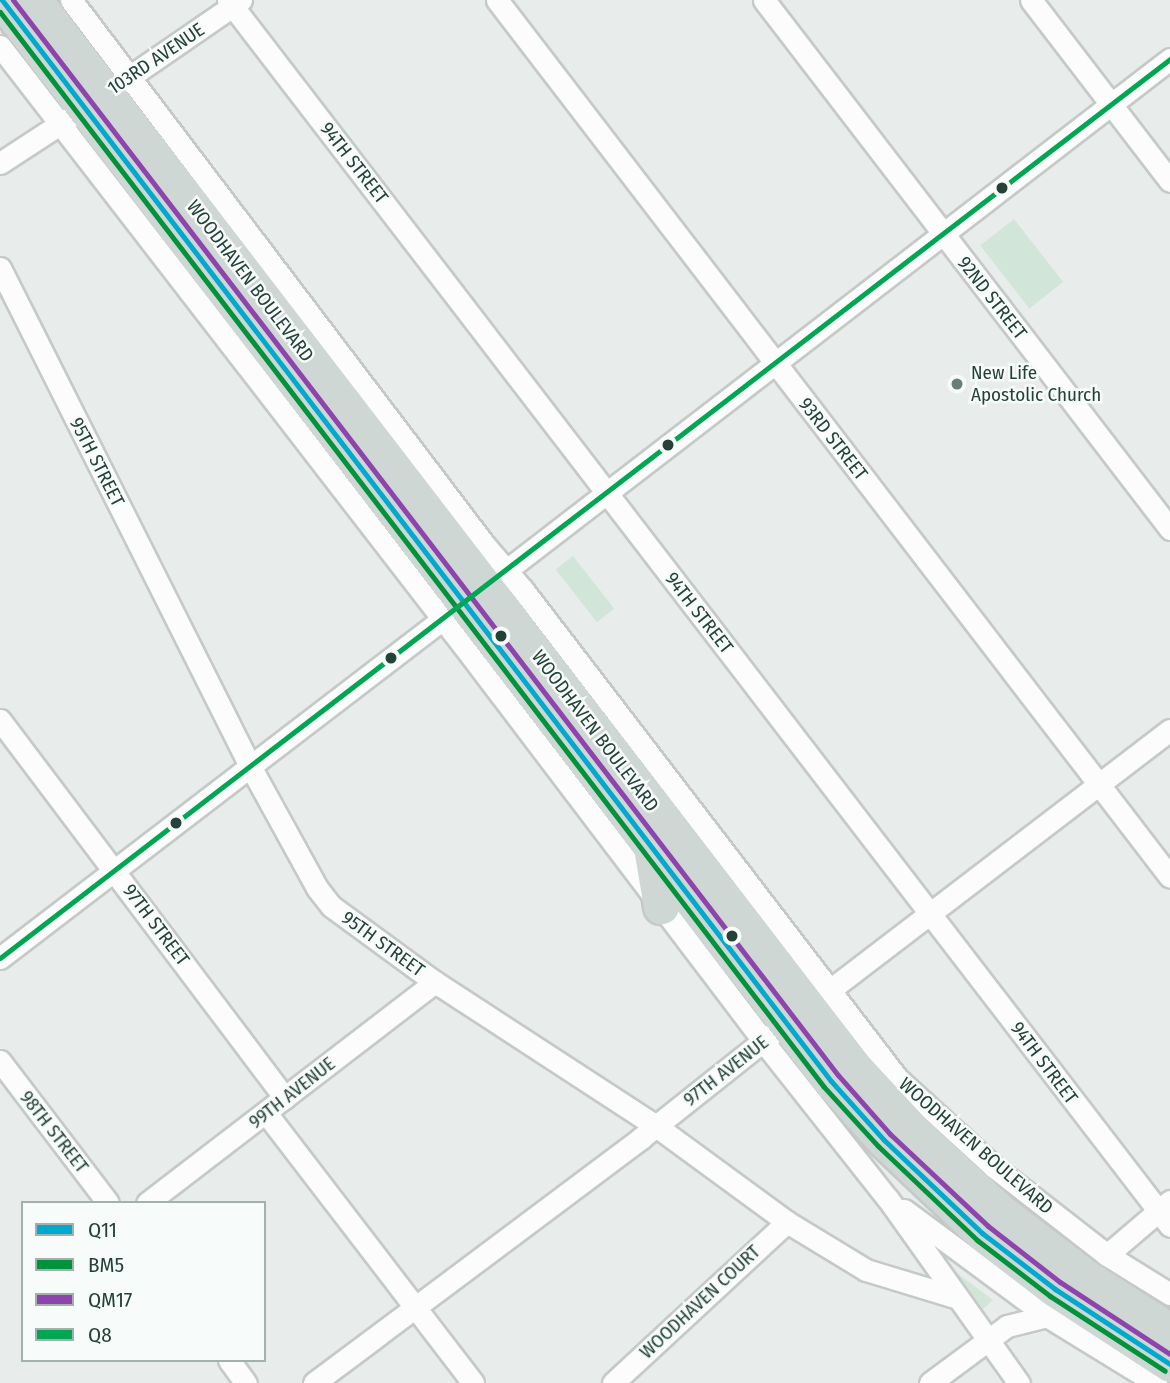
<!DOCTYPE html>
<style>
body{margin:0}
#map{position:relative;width:1170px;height:1383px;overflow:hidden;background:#e8edeb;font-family:"Fira Sans Condensed",sans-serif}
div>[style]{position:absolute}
.green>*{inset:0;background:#d1e6d8;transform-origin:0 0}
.roads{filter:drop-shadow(2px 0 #c5cac8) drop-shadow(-2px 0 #c5cac8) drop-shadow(0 2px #c5cac8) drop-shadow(0 -2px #c5cac8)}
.minor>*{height:21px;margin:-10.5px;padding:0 10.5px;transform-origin:10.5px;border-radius:10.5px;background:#fcfcfc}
.primary>*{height:35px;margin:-17.5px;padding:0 17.5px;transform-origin:17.5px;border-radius:17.5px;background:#cfd7d5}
.bus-1>*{height:5px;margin:-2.5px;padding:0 2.5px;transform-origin:2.5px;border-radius:2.5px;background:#00a9ce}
.bus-2>*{height:5px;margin:-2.5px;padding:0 2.5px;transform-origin:2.5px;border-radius:2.5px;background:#00933c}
.bus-3>*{height:5px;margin:-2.5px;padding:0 2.5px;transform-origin:2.5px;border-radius:2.5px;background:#8e44ad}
.bus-4>*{height:5px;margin:-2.5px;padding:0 2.5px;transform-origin:2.5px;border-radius:2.5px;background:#00a651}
.dots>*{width:19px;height:19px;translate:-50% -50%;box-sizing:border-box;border:4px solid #f7fbf9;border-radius:50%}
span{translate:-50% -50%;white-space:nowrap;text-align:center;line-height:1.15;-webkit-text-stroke:5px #f7fbf9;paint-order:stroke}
.street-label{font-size:19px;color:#24423a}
.poi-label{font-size:19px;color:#24423a}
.left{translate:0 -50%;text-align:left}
.legend{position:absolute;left:21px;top:1201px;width:245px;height:161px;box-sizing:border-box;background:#f7fbf9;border:2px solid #a3b1ad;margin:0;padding:9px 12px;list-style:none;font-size:21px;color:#24423a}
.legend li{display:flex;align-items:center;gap:14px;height:35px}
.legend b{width:35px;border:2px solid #a3b1ad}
</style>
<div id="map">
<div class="green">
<div style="left:1014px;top:219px;width:80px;height:43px;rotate:52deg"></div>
<div style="left:573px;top:556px;width:67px;height:22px;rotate:52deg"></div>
<div style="clip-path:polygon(953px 1270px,993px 1300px,983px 1309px)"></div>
</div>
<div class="roads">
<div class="minor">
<div style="left:71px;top:0;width:682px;rotate:52.81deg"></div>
<div style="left:483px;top:543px;width:62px;rotate:49.6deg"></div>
<div style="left:523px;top:590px;width:615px;rotate:52.53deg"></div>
<div style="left:897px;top:1078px;width:132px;rotate:42.5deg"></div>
<div style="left:994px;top:1167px;width:143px;rotate:37.9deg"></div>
<div style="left:1107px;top:1255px;width:74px;rotate:31.8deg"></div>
<div style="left:228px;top:0;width:1546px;rotate:52.46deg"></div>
<div style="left:497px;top:0;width:1105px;rotate:52.5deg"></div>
<div style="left:764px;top:0;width:667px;rotate:52.49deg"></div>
<div style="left:1031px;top:0;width:228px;rotate:52.5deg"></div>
<div style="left:0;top:46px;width:772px;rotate:52.31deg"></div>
<div style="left:472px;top:657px;width:482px;rotate:52.8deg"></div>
<div style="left:763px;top:1041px;width:201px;rotate:51.7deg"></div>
<div style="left:888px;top:1199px;width:226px;rotate:54.6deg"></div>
<div style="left:119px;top:84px;width:148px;rotate:-34.5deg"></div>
<div style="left:0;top:163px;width:86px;rotate:-33.1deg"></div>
<div style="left:0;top:268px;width:557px;rotate:63.34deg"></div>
<div style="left:250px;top:766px;width:139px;rotate:61.2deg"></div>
<div style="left:317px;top:888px;width:23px;rotate:52deg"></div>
<div style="left:331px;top:906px;width:129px;rotate:36.2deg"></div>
<div style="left:435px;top:982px;width:264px;rotate:33.1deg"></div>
<div style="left:656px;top:1126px;width:162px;rotate:36.2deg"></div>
<div style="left:787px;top:1222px;width:92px;rotate:31.3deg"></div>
<div style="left:866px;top:1270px;width:96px;rotate:16.9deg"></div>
<div style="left:495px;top:579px;width:852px;rotate:-37.61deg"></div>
<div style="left:0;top:720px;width:473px;rotate:53deg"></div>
<div style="left:0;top:958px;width:571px;rotate:-37.45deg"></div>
<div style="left:818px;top:999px;width:443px;rotate:-37.4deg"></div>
<div style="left:0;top:1061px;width:178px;rotate:52.7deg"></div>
<div style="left:266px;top:1113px;width:340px;rotate:52.5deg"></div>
<div style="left:147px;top:1203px;width:363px;rotate:-37.5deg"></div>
<div style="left:904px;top:1210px;width:178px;rotate:36.5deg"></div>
<div style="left:1047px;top:1316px;width:128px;rotate:31.6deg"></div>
<div style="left:1107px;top:1255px;width:83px;rotate:-40.6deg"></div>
<div style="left:229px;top:1360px;width:29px;rotate:54deg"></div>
<div style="left:314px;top:1383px;width:409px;rotate:-36.8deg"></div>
<div style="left:641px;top:1138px;width:169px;rotate:-38.5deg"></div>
<div style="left:613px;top:1383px;width:237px;rotate:-42.8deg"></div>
<div style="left:930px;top:1383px;width:96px;rotate:-36.5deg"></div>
<div style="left:1007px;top:1326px;width:41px;rotate:-14deg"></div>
</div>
<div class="primary">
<div style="left:2px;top:0;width:1362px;rotate:52.52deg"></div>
<div style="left:831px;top:1081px;width:79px;rotate:48.1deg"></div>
<div style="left:884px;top:1140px;width:135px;rotate:43.5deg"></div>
<div style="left:982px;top:1233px;width:92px;rotate:37.5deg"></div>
<div style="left:1055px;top:1289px;width:137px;rotate:33.1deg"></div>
<div style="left:34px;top:0;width:1346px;rotate:52.46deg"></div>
<div style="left:854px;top:1067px;width:90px;rotate:47.3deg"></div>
<div style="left:915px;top:1133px;width:112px;rotate:42.8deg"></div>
<div style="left:997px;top:1209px;width:110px;rotate:37.6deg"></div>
<div style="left:1084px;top:1276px;width:102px;rotate:32.6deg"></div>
<div style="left:652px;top:853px;width:54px;rotate:80.4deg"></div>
</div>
</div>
<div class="bus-1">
<div style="left:2px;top:0;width:1362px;rotate:52.52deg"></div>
<div style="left:831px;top:1081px;width:79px;rotate:48.1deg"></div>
<div style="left:884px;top:1140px;width:135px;rotate:43.5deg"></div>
<div style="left:982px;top:1233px;width:92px;rotate:37.5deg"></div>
<div style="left:1055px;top:1289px;width:137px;rotate:33.1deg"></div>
</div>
<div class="bus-2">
<div style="left:0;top:12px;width:1354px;rotate:52.53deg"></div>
<div style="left:824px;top:1087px;width:80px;rotate:47.5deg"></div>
<div style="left:878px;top:1146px;width:137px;rotate:43.5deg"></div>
<div style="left:977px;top:1240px;width:92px;rotate:37.5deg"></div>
<div style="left:1050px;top:1296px;width:137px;rotate:33.1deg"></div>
</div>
<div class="bus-3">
<div style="left:13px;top:0;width:1355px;rotate:52.5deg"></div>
<div style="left:838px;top:1075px;width:79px;rotate:48.6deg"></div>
<div style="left:890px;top:1134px;width:134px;rotate:43.2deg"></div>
<div style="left:988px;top:1226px;width:91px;rotate:37.9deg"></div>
<div style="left:1060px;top:1282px;width:131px;rotate:33.2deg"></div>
</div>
<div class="bus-4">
<div style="left:0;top:958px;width:1476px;rotate:-37.54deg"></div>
</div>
<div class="dots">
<div style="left:1002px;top:188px;background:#24423a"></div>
<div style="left:957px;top:384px;background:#697e78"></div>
<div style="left:668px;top:445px;background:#24423a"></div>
<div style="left:501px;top:636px;background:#24423a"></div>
<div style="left:391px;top:658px;background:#24423a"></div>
<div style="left:176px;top:823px;background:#24423a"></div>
<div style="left:732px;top:936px;background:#24423a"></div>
</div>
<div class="street-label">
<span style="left:156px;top:59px;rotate:-34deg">103RD AVENUE</span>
<span style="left:354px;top:163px;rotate:52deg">94TH STREET</span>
<span style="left:250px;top:281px;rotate:53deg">WOODHAVEN BOULEVARD</span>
<span style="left:992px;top:298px;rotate:52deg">92ND STREET</span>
<span style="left:833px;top:439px;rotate:52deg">93RD STREET</span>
<span style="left:97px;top:462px;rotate:63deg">95TH STREET</span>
<span style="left:699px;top:613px;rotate:52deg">94TH STREET</span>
<span style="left:595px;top:731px;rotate:53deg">WOODHAVEN BOULEVARD</span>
<span style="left:156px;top:925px;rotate:53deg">97TH STREET</span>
<span style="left:383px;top:944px;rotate:36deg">95TH STREET</span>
<span style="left:1044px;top:1063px;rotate:53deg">94TH STREET</span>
<span style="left:726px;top:1071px;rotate:-38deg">97TH AVENUE</span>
<span style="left:292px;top:1093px;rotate:-38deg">99TH AVENUE</span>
<span style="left:54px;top:1132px;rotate:52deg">98TH STREET</span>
<span style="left:976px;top:1146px;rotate:41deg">WOODHAVEN BOULEVARD</span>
<span style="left:700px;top:1302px;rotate:-43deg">WOODHAVEN COURT</span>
</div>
<div class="poi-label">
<span class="left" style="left:971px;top:384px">New Life<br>Apostolic Church</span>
</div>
<ul class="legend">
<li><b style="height:9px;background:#00a9ce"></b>Q11</li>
<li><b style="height:9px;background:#00933c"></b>BM5</li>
<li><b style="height:9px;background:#8e44ad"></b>QM17</li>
<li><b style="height:9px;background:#00a651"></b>Q8</li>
</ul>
</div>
